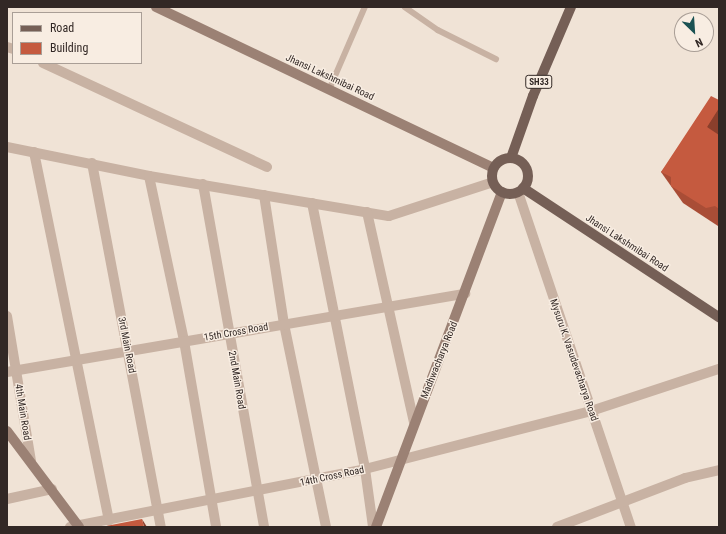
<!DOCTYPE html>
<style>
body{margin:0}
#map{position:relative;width:726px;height:534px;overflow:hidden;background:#f0e3d6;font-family:"Roboto Condensed",sans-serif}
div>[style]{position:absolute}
.lane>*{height:5.5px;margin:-2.75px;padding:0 2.75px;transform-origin:2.75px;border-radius:2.75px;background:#c8b2a3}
.street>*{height:10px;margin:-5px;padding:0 5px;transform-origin:5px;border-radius:5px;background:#c8b2a3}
.secondary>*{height:10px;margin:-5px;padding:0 5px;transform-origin:5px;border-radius:5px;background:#9b8174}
.primary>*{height:10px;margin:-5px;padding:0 5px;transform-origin:5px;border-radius:5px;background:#755f56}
.primary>.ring{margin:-5px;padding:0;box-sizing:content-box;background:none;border:10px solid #755f56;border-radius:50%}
.wall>*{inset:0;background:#a94d36}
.shaded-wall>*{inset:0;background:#8a3f2c}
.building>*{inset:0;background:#c55a3f}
span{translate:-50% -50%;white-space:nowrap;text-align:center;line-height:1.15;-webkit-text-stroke:3px #f8ede2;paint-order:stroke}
.shield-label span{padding:1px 3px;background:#f8ede2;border:1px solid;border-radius:3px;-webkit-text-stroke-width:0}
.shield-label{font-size:9px;color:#322825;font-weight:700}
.street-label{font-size:10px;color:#322825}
.frame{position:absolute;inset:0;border:8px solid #322825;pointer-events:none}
.legend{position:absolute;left:12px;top:12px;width:130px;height:52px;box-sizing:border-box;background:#f8ede2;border:1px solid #a99e96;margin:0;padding:5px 7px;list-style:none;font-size:12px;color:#322825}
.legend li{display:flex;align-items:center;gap:8px;height:20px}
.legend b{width:20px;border:1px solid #a99e96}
.north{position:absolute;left:674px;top:12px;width:40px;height:40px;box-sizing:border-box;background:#f8ede2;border:1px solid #a99e96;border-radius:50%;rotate:155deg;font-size:11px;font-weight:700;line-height:16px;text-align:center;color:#322825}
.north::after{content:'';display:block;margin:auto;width:14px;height:18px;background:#1b5253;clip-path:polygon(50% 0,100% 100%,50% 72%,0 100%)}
</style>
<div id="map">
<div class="lane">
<div style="left:405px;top:7px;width:40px;rotate:34.9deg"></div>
<div style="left:438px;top:30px;width:65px;rotate:26.6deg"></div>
<div style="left:329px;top:90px;width:90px;rotate:-66.6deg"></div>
</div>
<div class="street">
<div style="left:7px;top:47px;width:6px;rotate:18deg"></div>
<div style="left:43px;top:63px;width:247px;rotate:24.9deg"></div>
<div style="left:7px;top:147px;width:145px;rotate:11.5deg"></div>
<div style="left:149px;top:176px;width:243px;rotate:9.5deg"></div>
<div style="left:389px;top:216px;width:109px;rotate:-18.1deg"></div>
<div style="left:34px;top:152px;width:376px;rotate:78.5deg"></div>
<div style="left:92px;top:163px;width:370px;rotate:79.3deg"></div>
<div style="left:149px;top:176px;width:169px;rotate:78deg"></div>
<div style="left:184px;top:341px;width:189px;rotate:80.2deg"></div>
<div style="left:203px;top:184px;width:348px;rotate:79.9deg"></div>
<div style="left:518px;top:192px;width:354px;rotate:71.4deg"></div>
<div style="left:264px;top:195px;width:131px;rotate:81.2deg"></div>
<div style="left:284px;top:324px;width:207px;rotate:78.3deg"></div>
<div style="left:312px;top:203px;width:271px;rotate:78.7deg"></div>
<div style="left:365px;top:469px;width:59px;rotate:82.1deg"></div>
<div style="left:367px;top:212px;width:215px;rotate:77.4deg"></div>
<div style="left:7px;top:316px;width:147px;rotate:80.6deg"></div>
<div style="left:7px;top:372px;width:465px;rotate:-9.7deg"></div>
<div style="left:7px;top:499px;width:46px;rotate:-12.5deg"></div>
<div style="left:70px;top:527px;width:301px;rotate:-11.1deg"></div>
<div style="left:365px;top:469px;width:233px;rotate:-14.4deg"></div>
<div style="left:591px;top:411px;width:135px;rotate:-18.2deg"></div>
<div style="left:557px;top:527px;width:137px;rotate:-20.9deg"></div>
<div style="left:685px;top:478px;width:35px;rotate:-13deg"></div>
</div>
<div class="secondary">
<div style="left:156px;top:7px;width:374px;rotate:25.5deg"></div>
<div style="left:7px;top:431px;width:120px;rotate:53.1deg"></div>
<div style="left:376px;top:527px;width:358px;rotate:-69.4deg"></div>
</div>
<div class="primary">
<div style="left:511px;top:158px;width:66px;rotate:-70.5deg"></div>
<div style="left:533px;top:96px;width:97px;rotate:-66.9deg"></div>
<div class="ring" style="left:492px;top:158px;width:26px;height:26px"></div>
<div style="left:523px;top:188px;width:235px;rotate:33.4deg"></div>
</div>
<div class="wall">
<div style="clip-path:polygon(719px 100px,719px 226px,718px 226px,683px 203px,661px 172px)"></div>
</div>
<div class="shaded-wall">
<div style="clip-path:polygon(719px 108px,719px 144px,707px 127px)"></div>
<div style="clip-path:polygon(142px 519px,147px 527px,144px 527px)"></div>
</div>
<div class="building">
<div style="clip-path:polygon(711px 96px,719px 100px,719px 108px,707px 127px,719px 135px,719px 209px,715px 206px,706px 208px,671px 186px,671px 177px,661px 172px)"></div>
<div style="clip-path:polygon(142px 519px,144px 527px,101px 527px)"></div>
</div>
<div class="shield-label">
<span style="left:539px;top:82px">SH33</span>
</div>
<div class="street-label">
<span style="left:330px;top:77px;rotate:25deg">Jhansi Lakshmibai Road</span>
<span style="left:627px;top:243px;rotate:33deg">Jhansi Lakshmibai Road</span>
<span style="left:236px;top:332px;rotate:-10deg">15th Cross Road</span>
<span style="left:127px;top:345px;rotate:79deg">3rd Main Road</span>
<span style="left:439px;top:360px;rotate:-68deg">Madhwacharya Road</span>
<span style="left:574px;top:360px;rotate:71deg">Mysuru K. Vasudevacharya Road</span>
<span style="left:237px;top:380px;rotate:80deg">2nd Main Road</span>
<span style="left:23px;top:412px;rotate:81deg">4th Main Road</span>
<span style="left:332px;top:476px;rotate:-12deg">14th Cross Road</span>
</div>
<div class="frame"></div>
<ul class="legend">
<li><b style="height:5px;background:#755f56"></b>Road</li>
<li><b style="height:11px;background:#c55a3f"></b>Building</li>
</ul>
<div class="north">N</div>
</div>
